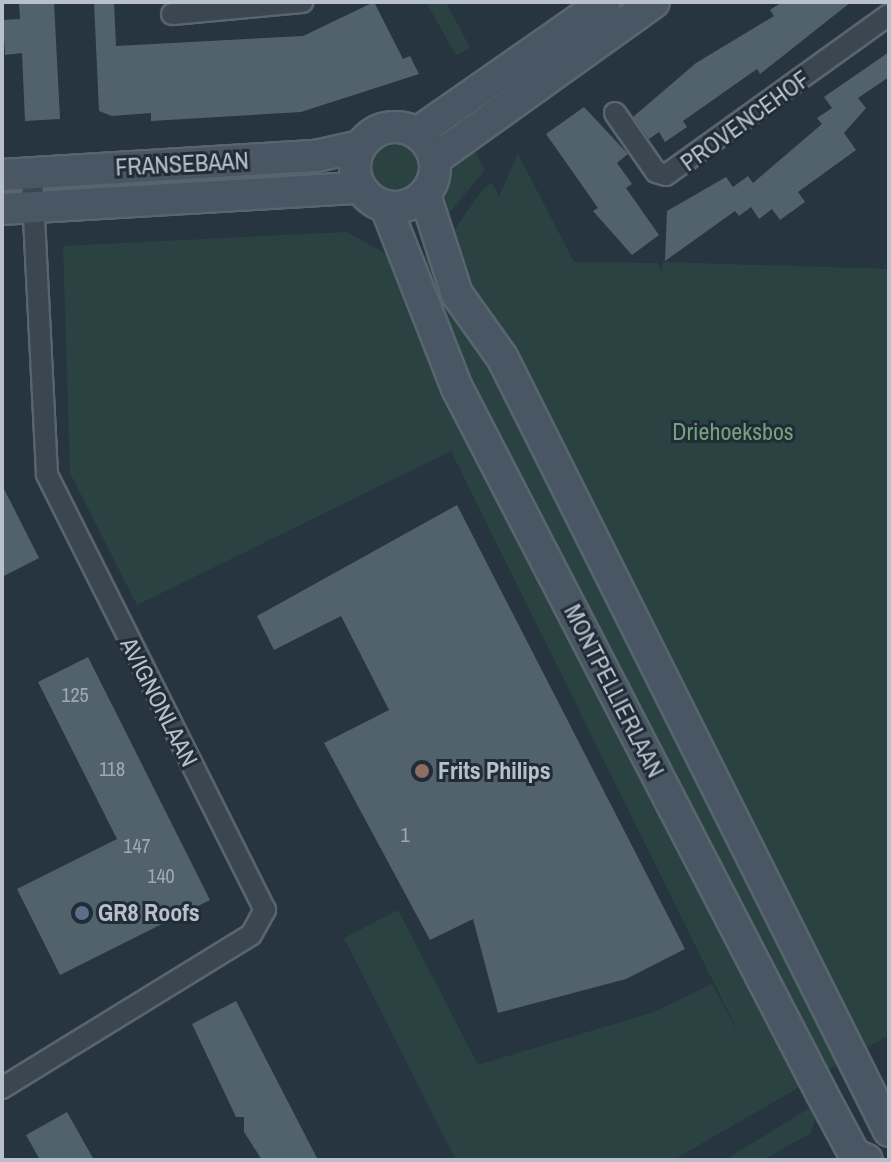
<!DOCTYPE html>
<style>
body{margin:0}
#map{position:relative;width:891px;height:1162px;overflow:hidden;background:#273540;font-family:"Archivo Narrow",sans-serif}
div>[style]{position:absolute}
.green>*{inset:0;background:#2a4342}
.round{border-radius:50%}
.building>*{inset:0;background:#52626d}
.roads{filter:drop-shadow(2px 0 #59646e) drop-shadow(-2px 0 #59646e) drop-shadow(0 2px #59646e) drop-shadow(0 -2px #59646e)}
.street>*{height:20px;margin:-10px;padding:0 10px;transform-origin:10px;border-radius:10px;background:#3b4750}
.secondary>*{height:30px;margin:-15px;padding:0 15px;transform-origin:15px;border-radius:15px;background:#495663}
.secondary>.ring{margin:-15px;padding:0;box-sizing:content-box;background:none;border:30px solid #495663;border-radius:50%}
.dots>*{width:22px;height:22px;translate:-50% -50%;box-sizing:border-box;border:4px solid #202c36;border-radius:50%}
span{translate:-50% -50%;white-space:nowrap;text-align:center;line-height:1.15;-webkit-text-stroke:6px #202c36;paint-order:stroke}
.number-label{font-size:20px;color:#9ea9b4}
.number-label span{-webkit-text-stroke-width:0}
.street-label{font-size:24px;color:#b8c1cb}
.park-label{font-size:24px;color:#77a07b}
.poi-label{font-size:24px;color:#b8c1cb;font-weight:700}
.left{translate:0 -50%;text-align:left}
.frame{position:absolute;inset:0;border:4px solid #b8c1cb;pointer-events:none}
</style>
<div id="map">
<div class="green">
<div style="clip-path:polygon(426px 2px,446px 2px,470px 48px,456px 55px)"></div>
<div style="clip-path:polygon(471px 143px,485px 170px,441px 223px,451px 171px)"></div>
<div class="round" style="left:372px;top:145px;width:46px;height:46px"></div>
<div style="clip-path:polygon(518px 154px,574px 262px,658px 263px,662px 272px,663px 262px,889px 269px,889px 1035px,863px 1050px,470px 300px,452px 233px,483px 189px,492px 183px,499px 196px)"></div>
<div style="clip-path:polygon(347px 232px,390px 256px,805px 1084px,673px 1160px,456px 1160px,344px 938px,398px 910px,478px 1065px,654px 1012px,712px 984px,745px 1046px,451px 451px,137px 605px,70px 473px,63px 246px)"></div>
<div style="clip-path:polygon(434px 252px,842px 1062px,826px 1071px,534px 502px,476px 403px,417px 258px)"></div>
<div style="clip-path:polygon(811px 1107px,817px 1114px,811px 1133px,763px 1160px,725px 1160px)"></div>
</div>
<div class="building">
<div style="clip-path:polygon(19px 2px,54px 2px,60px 119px,25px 121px,22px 53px,5px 55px,3px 20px,20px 19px)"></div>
<div style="clip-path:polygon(94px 2px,114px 2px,116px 46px,303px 36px,374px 2px,403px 59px,410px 56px,419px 74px,301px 112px,151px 121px,151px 113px,112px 116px,99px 111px)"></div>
<div style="clip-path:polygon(782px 2px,851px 2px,760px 74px,757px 69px,683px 121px,687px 127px,665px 142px,659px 132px,649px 139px,633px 117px,696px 63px,774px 16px,770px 10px)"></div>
<div style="clip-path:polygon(889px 52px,889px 77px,858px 98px,866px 108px,844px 133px,856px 150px,798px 192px,805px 202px,780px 220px,772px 209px,759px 219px,751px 207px,739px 216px,735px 211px,665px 261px,667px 211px,726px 177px,733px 187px,748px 176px,753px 183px,822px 124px,817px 118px,832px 108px,824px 97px)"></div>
<div style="clip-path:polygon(584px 107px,628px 154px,617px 163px,632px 184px,626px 188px,659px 235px,632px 255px,593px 211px,598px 208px,546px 134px)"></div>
<div style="clip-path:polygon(2px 485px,39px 558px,2px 577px)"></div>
<div style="clip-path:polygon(457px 505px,685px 949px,626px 979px,498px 1013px,473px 919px,430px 940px,324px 743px,389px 710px,341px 616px,274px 650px,257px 616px)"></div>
<div style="clip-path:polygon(88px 657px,210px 900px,60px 975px,17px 889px,117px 839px,38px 682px)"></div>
<div style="clip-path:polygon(236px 1001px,318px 1160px,262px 1160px,244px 1132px,244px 1117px,236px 1117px,192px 1024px)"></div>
<div style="clip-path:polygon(67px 1112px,94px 1160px,40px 1160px,26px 1135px)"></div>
</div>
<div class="roads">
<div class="street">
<div style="left:172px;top:14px;width:131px;rotate:-5.3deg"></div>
<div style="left:615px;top:113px;width:72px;rotate:55.2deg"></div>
<div style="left:656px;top:172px;width:10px;rotate:17deg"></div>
<div style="left:666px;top:175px;width:274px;rotate:-35.7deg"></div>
<div style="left:2px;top:1088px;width:292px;rotate:-31.6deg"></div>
<div style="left:251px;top:935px;width:29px;rotate:-61deg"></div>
<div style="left:265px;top:910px;width:487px;rotate:-116.6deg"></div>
<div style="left:47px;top:474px;width:301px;rotate:-92.9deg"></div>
</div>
<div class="secondary">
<div class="ring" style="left:355px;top:127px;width:50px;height:50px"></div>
<div style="left:417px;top:133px;width:229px;rotate:-34.9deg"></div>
<div style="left:435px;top:159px;width:269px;rotate:-35.6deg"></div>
<div style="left:2px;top:175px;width:315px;rotate:-3.5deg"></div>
<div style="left:316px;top:156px;width:45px;rotate:-12.8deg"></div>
<div style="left:425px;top:195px;width:104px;rotate:72.1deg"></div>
<div style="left:457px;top:294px;width:77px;rotate:54.5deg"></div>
<div style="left:502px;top:357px;width:865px;rotate:63.43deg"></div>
<div style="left:386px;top:207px;width:194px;rotate:68.6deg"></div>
<div style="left:457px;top:388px;width:795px;rotate:62.66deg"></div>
<div style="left:822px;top:1094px;width:68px;rotate:61.9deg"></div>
<div style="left:854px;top:1154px;width:14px;rotate:25deg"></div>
<div style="left:2px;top:209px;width:359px;rotate:-3.4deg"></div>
</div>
</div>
<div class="dots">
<div style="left:422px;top:771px;background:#8d6e63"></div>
<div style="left:82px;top:913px;background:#5c6f8a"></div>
</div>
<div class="number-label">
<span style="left:75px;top:694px">125</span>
<span style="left:112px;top:768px">118</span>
<span style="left:405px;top:834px">1</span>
<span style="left:137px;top:845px">147</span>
<span style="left:161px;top:875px">140</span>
</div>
<div class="street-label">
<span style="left:745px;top:121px;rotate:-36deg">PROVENCEHOF</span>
<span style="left:182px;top:164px;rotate:-3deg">FRANSEBAAN</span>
<span style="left:614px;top:691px;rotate:63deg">MONTPELLIERLAAN</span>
<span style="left:159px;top:702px;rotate:63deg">AVIGNONLAAN</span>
</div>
<div class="park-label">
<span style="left:733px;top:432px">Driehoeksbos</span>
</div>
<div class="poi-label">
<span class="left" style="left:438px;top:771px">Frits Philips</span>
<span class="left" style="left:98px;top:913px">GR8 Roofs</span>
</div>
<div class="frame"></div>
</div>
